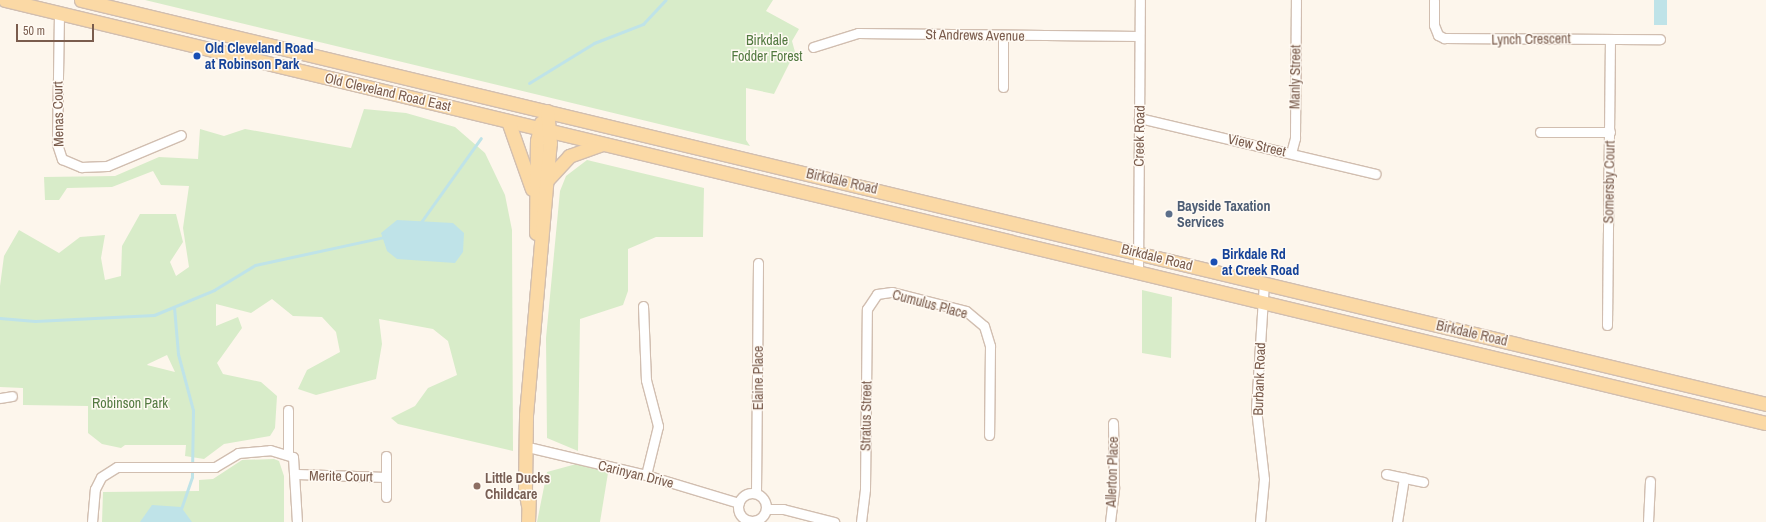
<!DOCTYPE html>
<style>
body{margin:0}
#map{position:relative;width:1766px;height:522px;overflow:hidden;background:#fdf6ec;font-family:"Archivo Narrow",sans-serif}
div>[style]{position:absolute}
.green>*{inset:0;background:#d8ecc9}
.water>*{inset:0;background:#bfe3e8;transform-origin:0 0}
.stream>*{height:3px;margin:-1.5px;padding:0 1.5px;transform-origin:1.5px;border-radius:1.5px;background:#bfe3e8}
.roads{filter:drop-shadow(1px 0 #d1beb0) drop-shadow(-1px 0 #d1beb0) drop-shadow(0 1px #d1beb0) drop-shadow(0 -1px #d1beb0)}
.street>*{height:9px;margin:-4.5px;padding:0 4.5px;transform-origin:4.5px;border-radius:4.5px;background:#fff}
.street>.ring{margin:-4.5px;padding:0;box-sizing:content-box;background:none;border:9px solid #fff;border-radius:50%}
.primary>*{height:13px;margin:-6.5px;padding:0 6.5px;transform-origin:6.5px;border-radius:6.5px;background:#fbd9a5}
.dots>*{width:11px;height:11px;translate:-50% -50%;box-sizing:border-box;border:2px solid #fffaf3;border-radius:50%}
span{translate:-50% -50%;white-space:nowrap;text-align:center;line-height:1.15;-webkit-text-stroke:3px #fffaf3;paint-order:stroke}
.street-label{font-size:14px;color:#7a5c4d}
.park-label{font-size:14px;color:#537a41}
.transit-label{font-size:14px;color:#164399;font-weight:700}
.left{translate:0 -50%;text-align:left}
.service-label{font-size:14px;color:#4e5e75;font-weight:700}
.education-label{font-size:14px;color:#785e54;font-weight:700}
.scale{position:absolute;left:16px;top:24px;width:78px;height:18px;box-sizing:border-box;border:2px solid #7a5c4d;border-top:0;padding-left:5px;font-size:12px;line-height:14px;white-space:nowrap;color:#7a5c4d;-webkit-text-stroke:3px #fffaf3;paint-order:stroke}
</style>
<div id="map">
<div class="green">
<div style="clip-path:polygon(145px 0,773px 0,766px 11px,799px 29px,792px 41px,795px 52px,774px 94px,746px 88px,746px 140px,750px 146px)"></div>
<div style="clip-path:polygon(evenodd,364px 109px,406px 113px,455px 127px,485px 153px,505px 195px,512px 230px,513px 451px,398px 424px,391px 418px,415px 406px,428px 388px,457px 375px,448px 341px,433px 329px,379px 319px,382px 344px,376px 379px,316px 395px,298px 389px,307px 370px,340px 352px,336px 332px,322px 317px,293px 316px,272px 299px,251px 313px,216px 304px,216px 326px,238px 317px,242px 328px,217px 363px,223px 374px,261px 382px,277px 396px,275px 428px,270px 436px,224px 444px,204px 459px,185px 456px,186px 445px,125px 445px,121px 448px,102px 444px,88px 433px,88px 406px,23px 405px,23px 388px,0 387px,0 286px,4px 256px,19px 230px,59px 253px,80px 237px,105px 235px,101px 258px,105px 280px,121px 276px,122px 246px,140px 214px,176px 214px,183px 242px,170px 262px,176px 276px,189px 267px,183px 228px,189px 186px,161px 185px,153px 171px,112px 187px,67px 188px,59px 200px,45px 200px,44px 177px,115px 176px,159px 157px,198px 159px,200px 129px,224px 136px,245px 129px,351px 148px,364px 109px,167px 355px,175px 372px,147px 365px,148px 364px,167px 355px)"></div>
<div style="clip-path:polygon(587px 160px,704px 188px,703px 237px,656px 237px,628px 249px,628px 291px,623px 305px,580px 319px,578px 451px,547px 438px,546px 338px,560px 191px,566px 176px)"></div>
<div style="clip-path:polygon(1142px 290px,1172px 297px,1171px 358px,1142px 353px)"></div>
<div style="clip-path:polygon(274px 459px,279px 461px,284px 476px,284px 522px,102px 522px,103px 492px,199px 491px,199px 480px,213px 479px,242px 460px)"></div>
<div style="clip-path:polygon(580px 463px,608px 473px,600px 522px,537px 522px,547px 472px)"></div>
</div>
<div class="water">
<div style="left:1654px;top:0;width:13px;height:25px"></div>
<div style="clip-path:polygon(397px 220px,453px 223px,464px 233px,463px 252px,455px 263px,397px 259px,387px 251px,381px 233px)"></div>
<div style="clip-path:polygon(152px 505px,181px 507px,192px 522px,140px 522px)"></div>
</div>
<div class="stream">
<div style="left:529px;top:83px;width:76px;rotate:-31.6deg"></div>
<div style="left:594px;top:43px;width:53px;rotate:-21.2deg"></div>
<div style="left:643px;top:24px;width:33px;rotate:-47deg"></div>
<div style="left:421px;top:222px;width:103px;rotate:-54.5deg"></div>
<div style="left:174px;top:307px;width:47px;rotate:85.1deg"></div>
<div style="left:178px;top:354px;width:58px;rotate:75deg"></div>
<div style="left:193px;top:410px;width:67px;rotate:90.9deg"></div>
<div style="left:192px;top:477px;width:36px;rotate:109deg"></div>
<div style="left:0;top:318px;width:35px;rotate:5deg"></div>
<div style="left:35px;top:321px;width:119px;rotate:-2.9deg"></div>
<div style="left:154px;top:315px;width:65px;rotate:-22.6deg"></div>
<div style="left:214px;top:290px;width:48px;rotate:-31.4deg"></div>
<div style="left:255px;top:265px;width:133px;rotate:-12.2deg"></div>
</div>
<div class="roads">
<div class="street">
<div style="left:1434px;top:0;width:25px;rotate:90deg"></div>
<div style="left:1434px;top:25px;width:11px;rotate:68deg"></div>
<div style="left:1438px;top:35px;width:7px;rotate:27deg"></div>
<div style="left:1444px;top:38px;width:216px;rotate:0.3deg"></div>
<div style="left:59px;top:13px;width:131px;rotate:90.9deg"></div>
<div style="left:57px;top:144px;width:16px;rotate:72deg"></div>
<div style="left:62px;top:159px;width:21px;rotate:23deg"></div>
<div style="left:81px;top:167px;width:26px;rotate:-2deg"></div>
<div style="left:107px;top:166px;width:80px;rotate:-22.7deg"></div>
<div style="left:1003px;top:36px;width:51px;rotate:90deg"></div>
<div style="left:813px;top:47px;width:47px;rotate:-17.3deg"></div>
<div style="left:858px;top:33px;width:281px;rotate:0.6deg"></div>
<div style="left:1139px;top:118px;width:243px;rotate:13.3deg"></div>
<div style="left:1540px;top:132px;width:70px"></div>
<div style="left:1291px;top:153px;width:16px;rotate:-75deg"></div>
<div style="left:1295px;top:138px;width:138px;rotate:-89.6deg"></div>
<div style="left:1138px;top:271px;width:271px;rotate:-89.6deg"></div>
<div style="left:643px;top:306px;width:74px;rotate:87.7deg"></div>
<div style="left:646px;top:380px;width:48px;rotate:75.4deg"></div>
<div style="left:658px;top:426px;width:50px;rotate:103.8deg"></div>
<div style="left:1607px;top:325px;width:286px;rotate:-89.4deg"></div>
<div style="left:0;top:398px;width:12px;rotate:-9deg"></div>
<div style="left:532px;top:448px;width:117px;rotate:13.3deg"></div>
<div style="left:646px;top:475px;width:97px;rotate:16.8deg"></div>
<div style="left:288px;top:453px;width:43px;rotate:-90deg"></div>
<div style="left:297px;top:474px;width:89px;rotate:1.9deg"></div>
<div style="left:1386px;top:474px;width:38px;rotate:12deg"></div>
<div style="left:756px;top:493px;width:230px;rotate:-89.5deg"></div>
<div class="ring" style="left:738px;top:493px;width:19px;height:19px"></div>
<div style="left:386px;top:497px;width:41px;rotate:-90deg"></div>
<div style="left:766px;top:509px;width:17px"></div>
<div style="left:783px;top:509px;width:53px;rotate:14.3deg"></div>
<div style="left:92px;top:522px;width:33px;rotate:-85deg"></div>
<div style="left:95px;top:489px;width:13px;rotate:-63deg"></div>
<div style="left:101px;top:477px;width:19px;rotate:-32deg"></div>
<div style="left:117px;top:467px;width:98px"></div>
<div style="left:215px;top:467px;width:27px;rotate:-31deg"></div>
<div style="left:238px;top:453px;width:32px;rotate:-5deg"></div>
<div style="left:270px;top:450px;width:24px;rotate:17deg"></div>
<div style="left:293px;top:457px;width:65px;rotate:86.5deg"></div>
<div style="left:861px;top:522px;width:33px;rotate:-83deg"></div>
<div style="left:865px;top:489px;width:180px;rotate:-89.4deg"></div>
<div style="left:867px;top:309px;width:18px;rotate:-56deg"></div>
<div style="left:877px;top:294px;width:15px;rotate:-8deg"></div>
<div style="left:892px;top:292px;width:76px;rotate:14.4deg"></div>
<div style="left:966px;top:311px;width:23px;rotate:40deg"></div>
<div style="left:984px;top:326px;width:21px;rotate:73deg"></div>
<div style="left:990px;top:346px;width:89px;rotate:90.6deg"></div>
<div style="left:1110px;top:522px;width:35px;rotate:-83deg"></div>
<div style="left:1114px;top:487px;width:64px;rotate:-90.9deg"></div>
<div style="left:1260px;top:522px;width:43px;rotate:-84.7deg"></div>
<div style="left:1264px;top:479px;width:70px;rotate:-96.5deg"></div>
<div style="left:1256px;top:409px;width:126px;rotate:-86.4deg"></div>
<div style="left:1397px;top:522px;width:45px;rotate:-81deg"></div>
<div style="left:1648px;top:522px;width:41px;rotate:-87.2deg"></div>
</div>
<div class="primary">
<div style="left:5px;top:0;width:1811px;rotate:13.51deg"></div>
<div style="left:81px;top:0;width:1733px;rotate:13.48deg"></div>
<div style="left:508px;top:121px;width:72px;rotate:70.6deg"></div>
<div style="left:547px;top:180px;width:33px;rotate:-47deg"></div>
<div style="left:569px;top:156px;width:35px;rotate:-20deg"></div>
<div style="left:536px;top:233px;width:92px;rotate:-89.4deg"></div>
<div style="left:537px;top:141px;width:19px;rotate:-78deg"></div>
<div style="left:528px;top:505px;width:16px;rotate:-101deg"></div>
<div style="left:525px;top:489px;width:74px;rotate:-89.2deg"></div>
<div style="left:526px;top:415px;width:273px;rotate:-85deg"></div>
<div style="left:550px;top:143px;width:32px;rotate:-95deg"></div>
<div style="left:528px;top:522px;width:24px;rotate:-88deg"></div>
</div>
</div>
<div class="dots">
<div style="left:197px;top:56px;background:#1a4fb4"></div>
<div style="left:1169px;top:214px;background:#5c6f8a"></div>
<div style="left:1214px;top:262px;background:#1a4fb4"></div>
<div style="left:477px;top:486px;background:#8d6e63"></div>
</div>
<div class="street-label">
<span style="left:975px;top:35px;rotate:1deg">St Andrews Avenue</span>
<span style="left:1531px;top:39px;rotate:-1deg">Lynch Crescent</span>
<span style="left:1295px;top:77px;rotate:-89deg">Manly Street</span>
<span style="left:388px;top:92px;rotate:13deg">Old Cleveland Road East</span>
<span style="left:58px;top:114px;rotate:-91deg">Menas Court</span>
<span style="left:1139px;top:136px;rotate:-89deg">Creek Road</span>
<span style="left:1257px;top:145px;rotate:13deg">View Street</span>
<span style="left:842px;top:181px;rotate:13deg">Birkdale Road</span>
<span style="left:1609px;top:182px;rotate:-89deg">Somersby Court</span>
<span style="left:1157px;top:257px;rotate:14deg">Birkdale Road</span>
<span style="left:930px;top:304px;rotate:15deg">Cumulus Place</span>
<span style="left:1472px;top:333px;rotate:13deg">Birkdale Road</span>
<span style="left:758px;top:378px;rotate:-90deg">Elaine Place</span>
<span style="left:1259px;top:379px;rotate:-88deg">Burbank Road</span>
<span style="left:866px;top:416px;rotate:-89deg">Stratus Street</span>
<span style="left:1112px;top:472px;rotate:-88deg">Allerton Place</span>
<span style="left:636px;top:474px;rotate:14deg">Carinyan Drive</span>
<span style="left:341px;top:476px;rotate:1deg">Merite Court</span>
</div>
<div class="park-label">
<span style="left:767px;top:48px">Birkdale<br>Fodder Forest</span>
<span style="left:130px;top:403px">Robinson Park</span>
</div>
<div class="transit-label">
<span class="left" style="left:205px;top:56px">Old Cleveland Road<br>at Robinson Park</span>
<span class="left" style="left:1222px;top:262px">Birkdale Rd<br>at Creek Road</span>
</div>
<div class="service-label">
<span class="left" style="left:1177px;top:214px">Bayside Taxation<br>Services</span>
</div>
<div class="education-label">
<span class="left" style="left:485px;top:486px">Little Ducks<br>Childcare</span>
</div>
<div class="scale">50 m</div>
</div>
